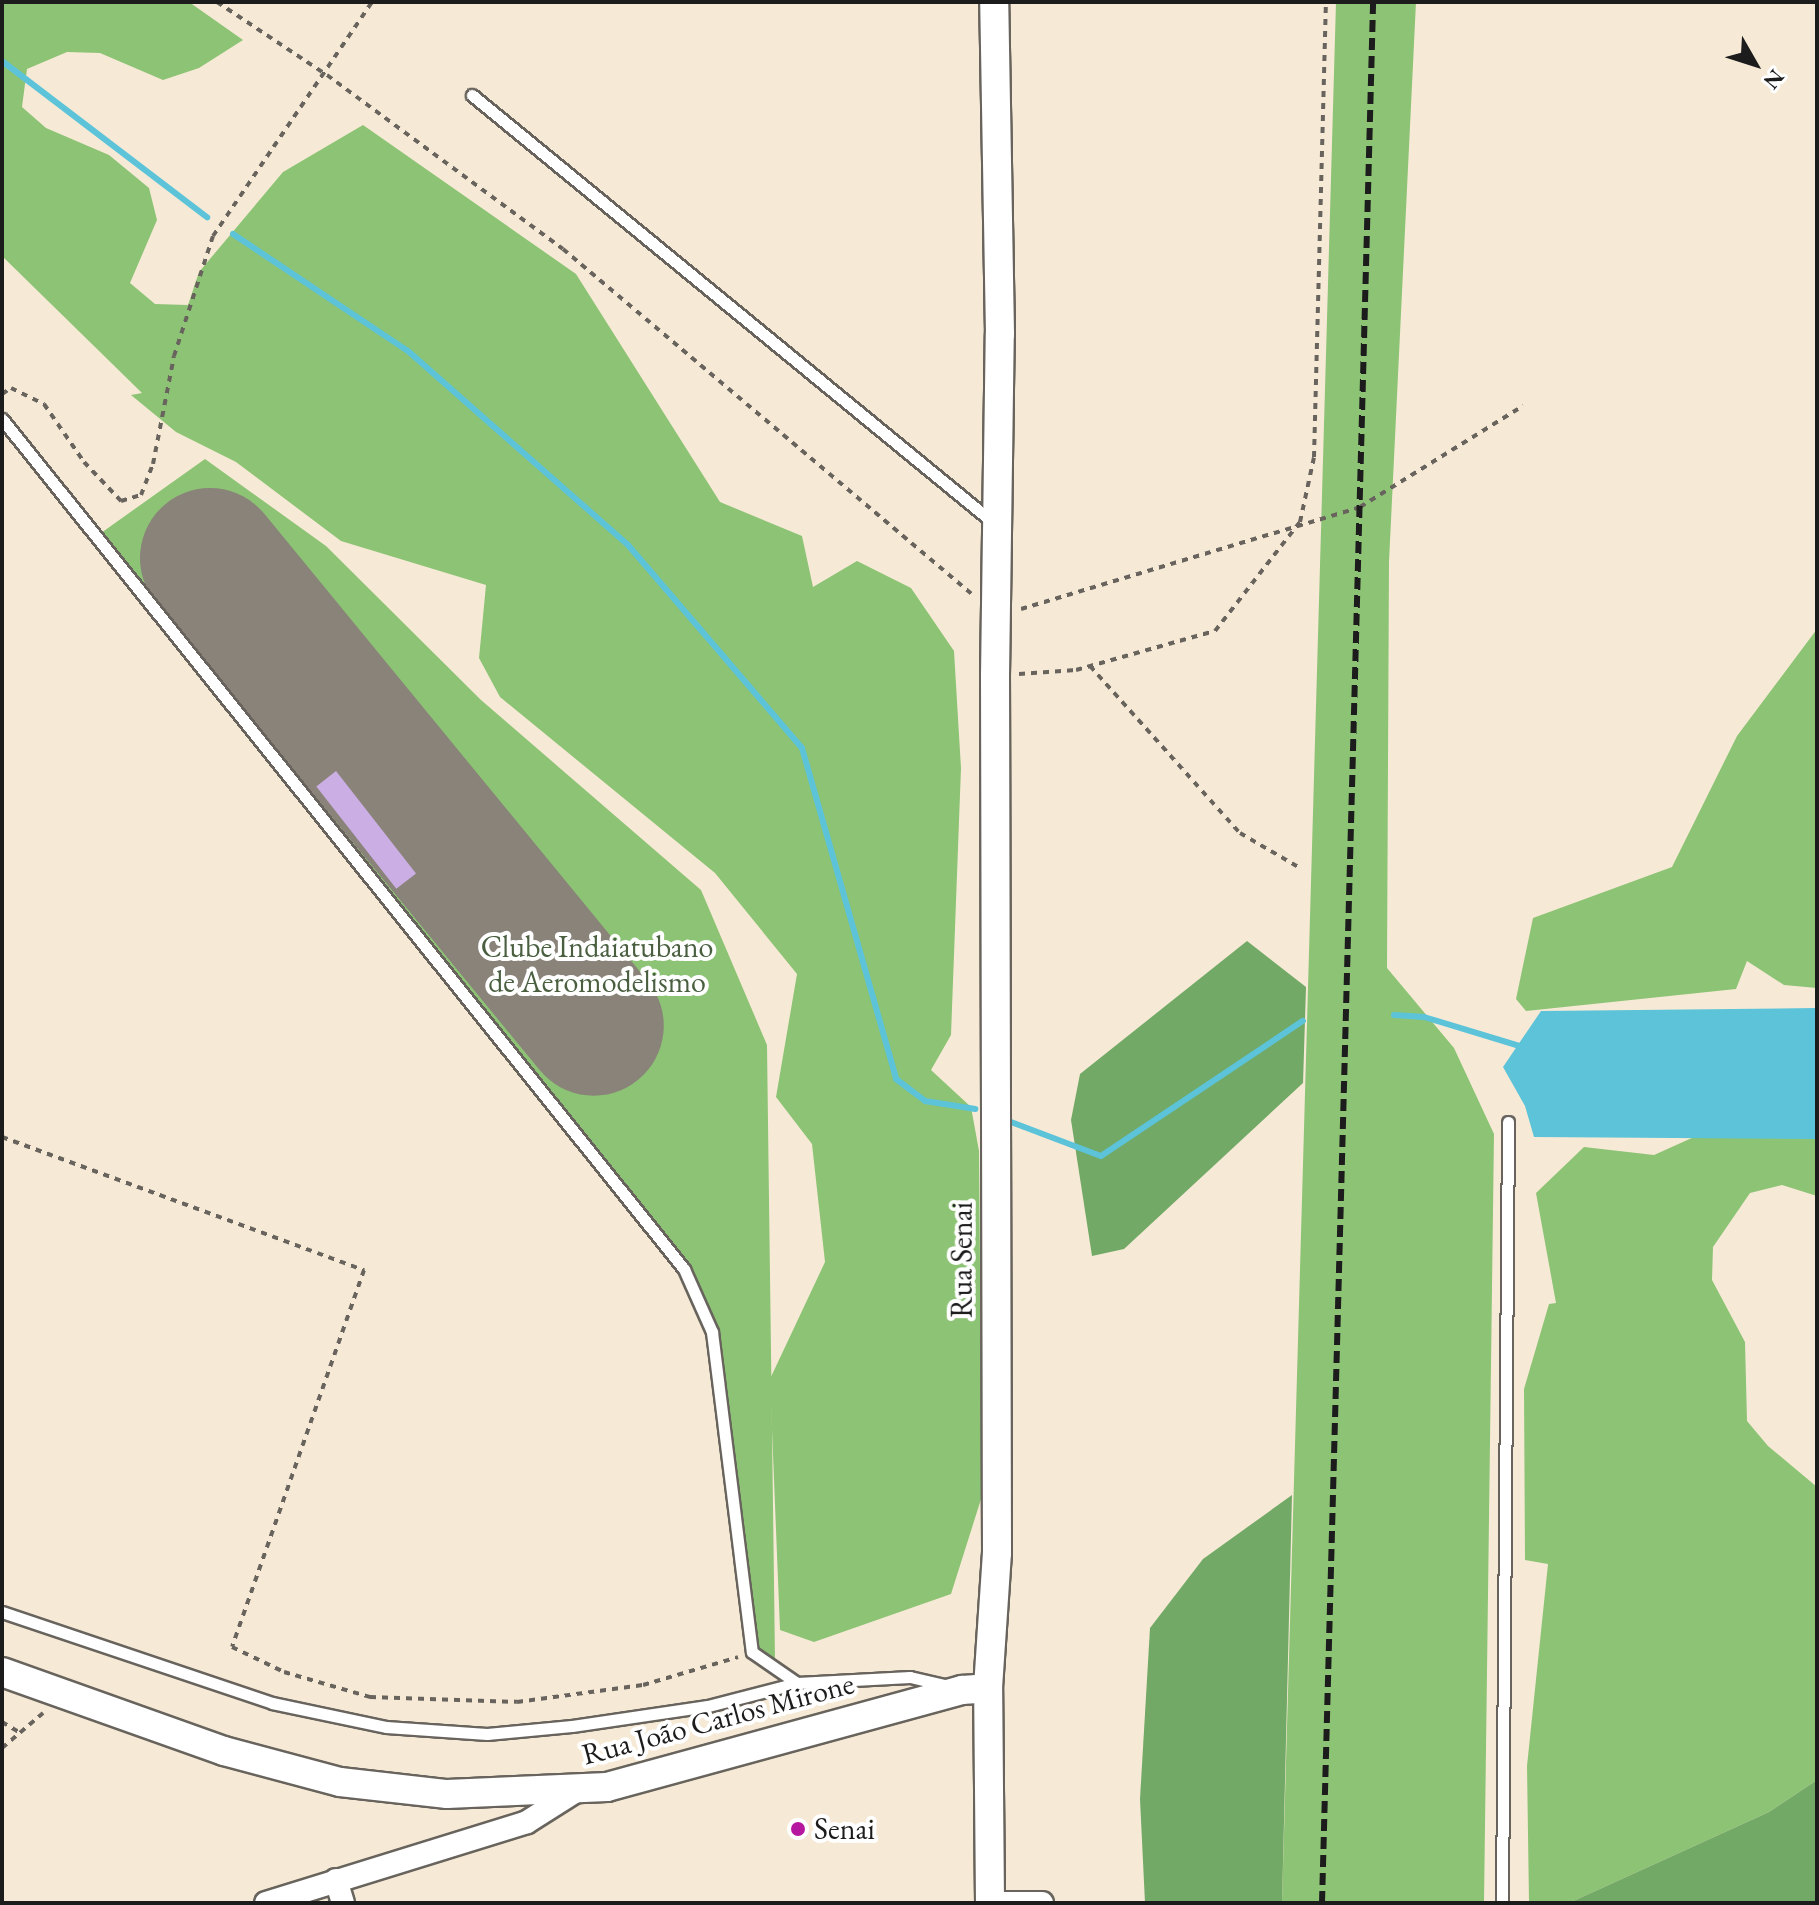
<!DOCTYPE html>
<meta charset="utf-8">
<style>
body{margin:0}
#map{position:relative;width:1819px;height:1905px;overflow:hidden;background:#f6ead6;font-family:"EB Garamond",serif}
div>[style]{position:absolute}
.green>*{inset:0;background:#8dc375}
.forest>*{inset:0;background:#72a966}
.water>*{inset:0;background:#5cc3d9}
.stream>*{height:6px;margin:-3px;padding:0 3px;transform-origin:3px;border-radius:3px;background:#5cc3d9}
.runway>*{height:140px;margin:-70px;padding:0 70px;transform-origin:70px;border-radius:70px;background:#898379}
.building>*{inset:0;background:#cbaee4;transform-origin:0 0}
.path>*{height:4px;margin-top:-2px;transform-origin:0;background:repeating-linear-gradient(90deg,#68645d 0 6px,transparent 0 12px)}
.roads{filter:drop-shadow(2px 0 #68645d) drop-shadow(-2px 0 #68645d) drop-shadow(0 2px #68645d) drop-shadow(0 -2px #68645d)}
.service>*{height:11px;margin:-5.5px;padding:0 5.5px;transform-origin:5.5px;border-radius:5.5px;background:#fff}
.minor>*{height:22px;margin:-11px;padding:0 11px;transform-origin:11px;border-radius:11px;background:#fff}
.tertiary>*{height:28px;margin:-14px;padding:0 14px;transform-origin:14px;border-radius:14px;background:#fff}
.rail>*{height:6px;margin-top:-3px;transform-origin:0;background:repeating-linear-gradient(90deg,#1c1c1c 0 12px,transparent 0 18px)}
.dots>*{width:22px;height:22px;translate:-50% -50%;box-sizing:border-box;border:4px solid #fff;border-radius:50%}
span{translate:-50% -50%;white-space:nowrap;text-align:center;line-height:1.15;-webkit-text-stroke:8px #fff;paint-order:stroke}
.park-label{font-size:30px;color:#495f40}
.street-label{font-size:30px;color:#1c1c1c}
.poi-label{font-size:30px;color:#1c1c1c}
.left{translate:0 -50%;text-align:left}
.frame{position:absolute;inset:0;border:4px solid #1c1c1c;pointer-events:none}
.north{position:absolute;left:1715px;top:24px;width:80px;height:80px;-webkit-text-stroke:6px #fff;paint-order:stroke;rotate:129deg;font-size:22px;font-weight:700;line-height:32px;text-align:center;color:#1c1c1c}
.north::after{content:'';display:block;margin:auto;width:28px;height:36px;background:#1c1c1c;clip-path:polygon(50% 0,100% 100%,50% 72%,0 100%)}
</style>
<div id="map">
<div class="green">
<div style="clip-path:polygon(2px 2px,189px 2px,243px 40px,199px 68px,163px 80px,100px 53px,67px 52px,27px 69px,22px 107px,46px 128px,109px 155px,149px 188px,157px 220px,130px 283px,155px 304px,188px 305px,199px 272px,283px 172px,363px 125px,576px 274px,720px 502px,802px 536px,813px 587px,857px 561px,911px 588px,954px 651px,961px 768px,951px 1035px,931px 1070px,971px 1107px,979px 1151px,982px 1496px,951px 1594px,814px 1642px,780px 1630px,770px 1379px,825px 1262px,812px 1144px,776px 1097px,797px 974px,715px 873px,500px 697px,479px 658px,486px 585px,341px 541px,236px 462px,176px 432px,131px 395px,142px 393px,2px 256px)"></div>
<div style="clip-path:polygon(1336px 2px,1416px 2px,1389px 562px,1387px 968px,1454px 1048px,1494px 1134px,1484px 1903px,1282px 1903px)"></div>
<div style="clip-path:polygon(205px 459px,326px 546px,481px 700px,701px 890px,767px 1045px,775px 1659px,752px 1652px,712px 1332px,684px 1269px,94px 538px)"></div>
<div style="clip-path:polygon(1817px 629px,1817px 988px,1784px 985px,1747px 961px,1736px 989px,1526px 1011px,1516px 999px,1533px 918px,1672px 867px,1737px 736px)"></div>
<div style="clip-path:polygon(1817px 1127px,1817px 1196px,1782px 1185px,1750px 1193px,1713px 1247px,1712px 1280px,1745px 1342px,1747px 1421px,1768px 1446px,1817px 1487px,1817px 1780px,1769px 1812px,1569px 1903px,1529px 1903px,1527px 1766px,1548px 1564px,1525px 1560px,1524px 1389px,1549px 1304px,1556px 1303px,1536px 1193px,1584px 1147px,1654px 1155px,1694px 1137px)"></div>
</div>
<div class="forest">
<div style="clip-path:polygon(1247px 941px,1306px 987px,1303px 1083px,1124px 1249px,1092px 1256px,1071px 1120px,1080px 1074px)"></div>
<div style="clip-path:polygon(1292px 1495px,1282px 1903px,1145px 1903px,1140px 1799px,1150px 1628px,1203px 1559px)"></div>
<div style="clip-path:polygon(1817px 1780px,1817px 1903px,1569px 1903px,1769px 1812px)"></div>
</div>
<div class="water">
<div style="clip-path:polygon(1817px 1008px,1817px 1139px,1534px 1137px,1525px 1106px,1503px 1067px,1541px 1011px)"></div>
</div>
<div class="stream">
<div style="left:2px;top:61px;width:258px;rotate:37.3deg"></div>
<div style="left:233px;top:234px;width:211px;rotate:33.8deg"></div>
<div style="left:408px;top:351px;width:293px;rotate:41.4deg"></div>
<div style="left:628px;top:545px;width:267px;rotate:49.4deg"></div>
<div style="left:802px;top:748px;width:344px;rotate:74.1deg"></div>
<div style="left:896px;top:1079px;width:36px;rotate:37deg"></div>
<div style="left:925px;top:1101px;width:51px;rotate:9.1deg"></div>
<div style="left:1394px;top:1015px;width:30px;rotate:4deg"></div>
<div style="left:1424px;top:1017px;width:107px;rotate:16.9deg"></div>
<div style="left:1011px;top:1122px;width:96px;rotate:20.7deg"></div>
<div style="left:1101px;top:1156px;width:243px;rotate:-33.8deg"></div>
</div>
<div class="runway">
<div style="left:210px;top:558px;width:605px;rotate:50.63deg"></div>
</div>
<div class="building">
<div style="left:336px;top:771px;width:130px;height:25px;rotate:52deg"></div>
</div>
<div class="path">
<div style="left:217px;top:2px;width:132px;rotate:33.6deg"></div>
<div style="left:327px;top:75px;width:293px;rotate:36.4deg"></div>
<div style="left:563px;top:249px;width:536px;rotate:40.16deg"></div>
<div style="left:2px;top:394px;width:11px;rotate:-34deg"></div>
<div style="left:11px;top:388px;width:37px;rotate:26deg"></div>
<div style="left:44px;top:404px;width:70px;rotate:55.4deg"></div>
<div style="left:84px;top:462px;width:54px;rotate:46.5deg"></div>
<div style="left:121px;top:501px;width:21px;rotate:-17deg"></div>
<div style="left:141px;top:495px;width:33px;rotate:-69deg"></div>
<div style="left:153px;top:464px;width:110px;rotate:-79deg"></div>
<div style="left:174px;top:356px;width:126px;rotate:-72deg"></div>
<div style="left:213px;top:236px;width:283px;rotate:-55.8deg"></div>
<div style="left:1021px;top:609px;width:354px;rotate:-16.7deg"></div>
<div style="left:1360px;top:507px;width:192px;rotate:-31.8deg"></div>
<div style="left:1090px;top:666px;width:224px;rotate:48.1deg"></div>
<div style="left:1240px;top:833px;width:69px;rotate:30.3deg"></div>
<div style="left:1019px;top:674px;width:57px;rotate:-4deg"></div>
<div style="left:1076px;top:670px;width:144px;rotate:-15.7deg"></div>
<div style="left:1215px;top:631px;width:138px;rotate:-52.1deg"></div>
<div style="left:1300px;top:522px;width:66px;rotate:-77.8deg"></div>
<div style="left:1314px;top:457px;width:455px;rotate:-88.5deg"></div>
<div style="left:2px;top:1137px;width:386px;rotate:20.2deg"></div>
<div style="left:364px;top:1270px;width:399px;rotate:109.3deg"></div>
<div style="left:232px;top:1647px;width:58px;rotate:25.7deg"></div>
<div style="left:284px;top:1672px;width:90px;rotate:16.2deg"></div>
<div style="left:370px;top:1697px;width:147px;rotate:1.9deg"></div>
<div style="left:517px;top:1702px;width:127px;rotate:-7.7deg"></div>
<div style="left:643px;top:1685px;width:99px;rotate:-16.4deg"></div>
<div style="left:2px;top:1722px;width:21px;rotate:31deg"></div>
<div style="left:2px;top:1748px;width:54px;rotate:-40.5deg"></div>
</div>
<div class="roads">
<div class="service">
<div style="left:472px;top:95px;width:676px;rotate:39.36deg"></div>
<div style="left:2px;top:419px;width:1090px;rotate:51.26deg"></div>
<div style="left:684px;top:1269px;width:69px;rotate:66deg"></div>
<div style="left:712px;top:1332px;width:322px;rotate:82.9deg"></div>
<div style="left:752px;top:1652px;width:55px;rotate:34.6deg"></div>
<div style="left:797px;top:1683px;width:113px;rotate:-3deg"></div>
<div style="left:910px;top:1677px;width:39px;rotate:13deg"></div>
<div style="left:2px;top:1612px;width:285px;rotate:18.6deg"></div>
<div style="left:272px;top:1703px;width:116px;rotate:11.9deg"></div>
<div style="left:386px;top:1727px;width:101px;rotate:4deg"></div>
<div style="left:487px;top:1734px;width:85px;rotate:-5.4deg"></div>
<div style="left:572px;top:1726px;width:137px;rotate:-8.4deg"></div>
<div style="left:708px;top:1706px;width:92px;rotate:-14.5deg"></div>
<div style="left:1502px;top:1903px;width:781px;rotate:-89.56deg"></div>
</div>
<div class="minor">
<div style="left:336px;top:1880px;width:24px;rotate:73deg"></div>
<div style="left:266px;top:1903px;width:273px;rotate:-17.2deg"></div>
<div style="left:527px;top:1822px;width:58px;rotate:-32.3deg"></div>
<div style="left:991px;top:1903px;width:51px"></div>
</div>
<div class="tertiary">
<div style="left:2px;top:1672px;width:236px;rotate:19.6deg"></div>
<div style="left:224px;top:1751px;width:120px;rotate:15deg"></div>
<div style="left:340px;top:1782px;width:108px;rotate:6.4deg"></div>
<div style="left:447px;top:1794px;width:160px;rotate:-2.5deg"></div>
<div style="left:607px;top:1787px;width:368px;rotate:-15.3deg"></div>
<div style="left:962px;top:1690px;width:26px;rotate:-4deg"></div>
<div style="left:990px;top:1903px;width:215px;rotate:-90.5deg"></div>
<div style="left:988px;top:1688px;width:135px;rotate:-86.2deg"></div>
<div style="left:997px;top:1553px;width:877px;rotate:-90.13deg"></div>
<div style="left:995px;top:676px;width:342px;rotate:-89.2deg"></div>
<div style="left:1000px;top:334px;width:332px;rotate:-91deg"></div>
</div>
</div>
<div class="rail">
<div style="left:1322px;top:1903px;width:1902px;rotate:-88.46deg"></div>
</div>
<div class="dots">
<div style="left:798px;top:1829px;background:#b5179e"></div>
</div>
<div class="park-label">
<span style="left:597px;top:964px">Clube Indaiatubano<br>de Aeromodelismo</span>
</div>
<div class="street-label">
<span style="left:962px;top:1260px;rotate:-90deg">Rua Senai</span>
<span style="left:718px;top:1719px;rotate:-15deg">Rua João Carlos Mirone</span>
</div>
<div class="poi-label">
<span class="left" style="left:814px;top:1829px">Senai</span>
</div>
<div class="frame"></div>
<div class="north">N</div>
</div>
